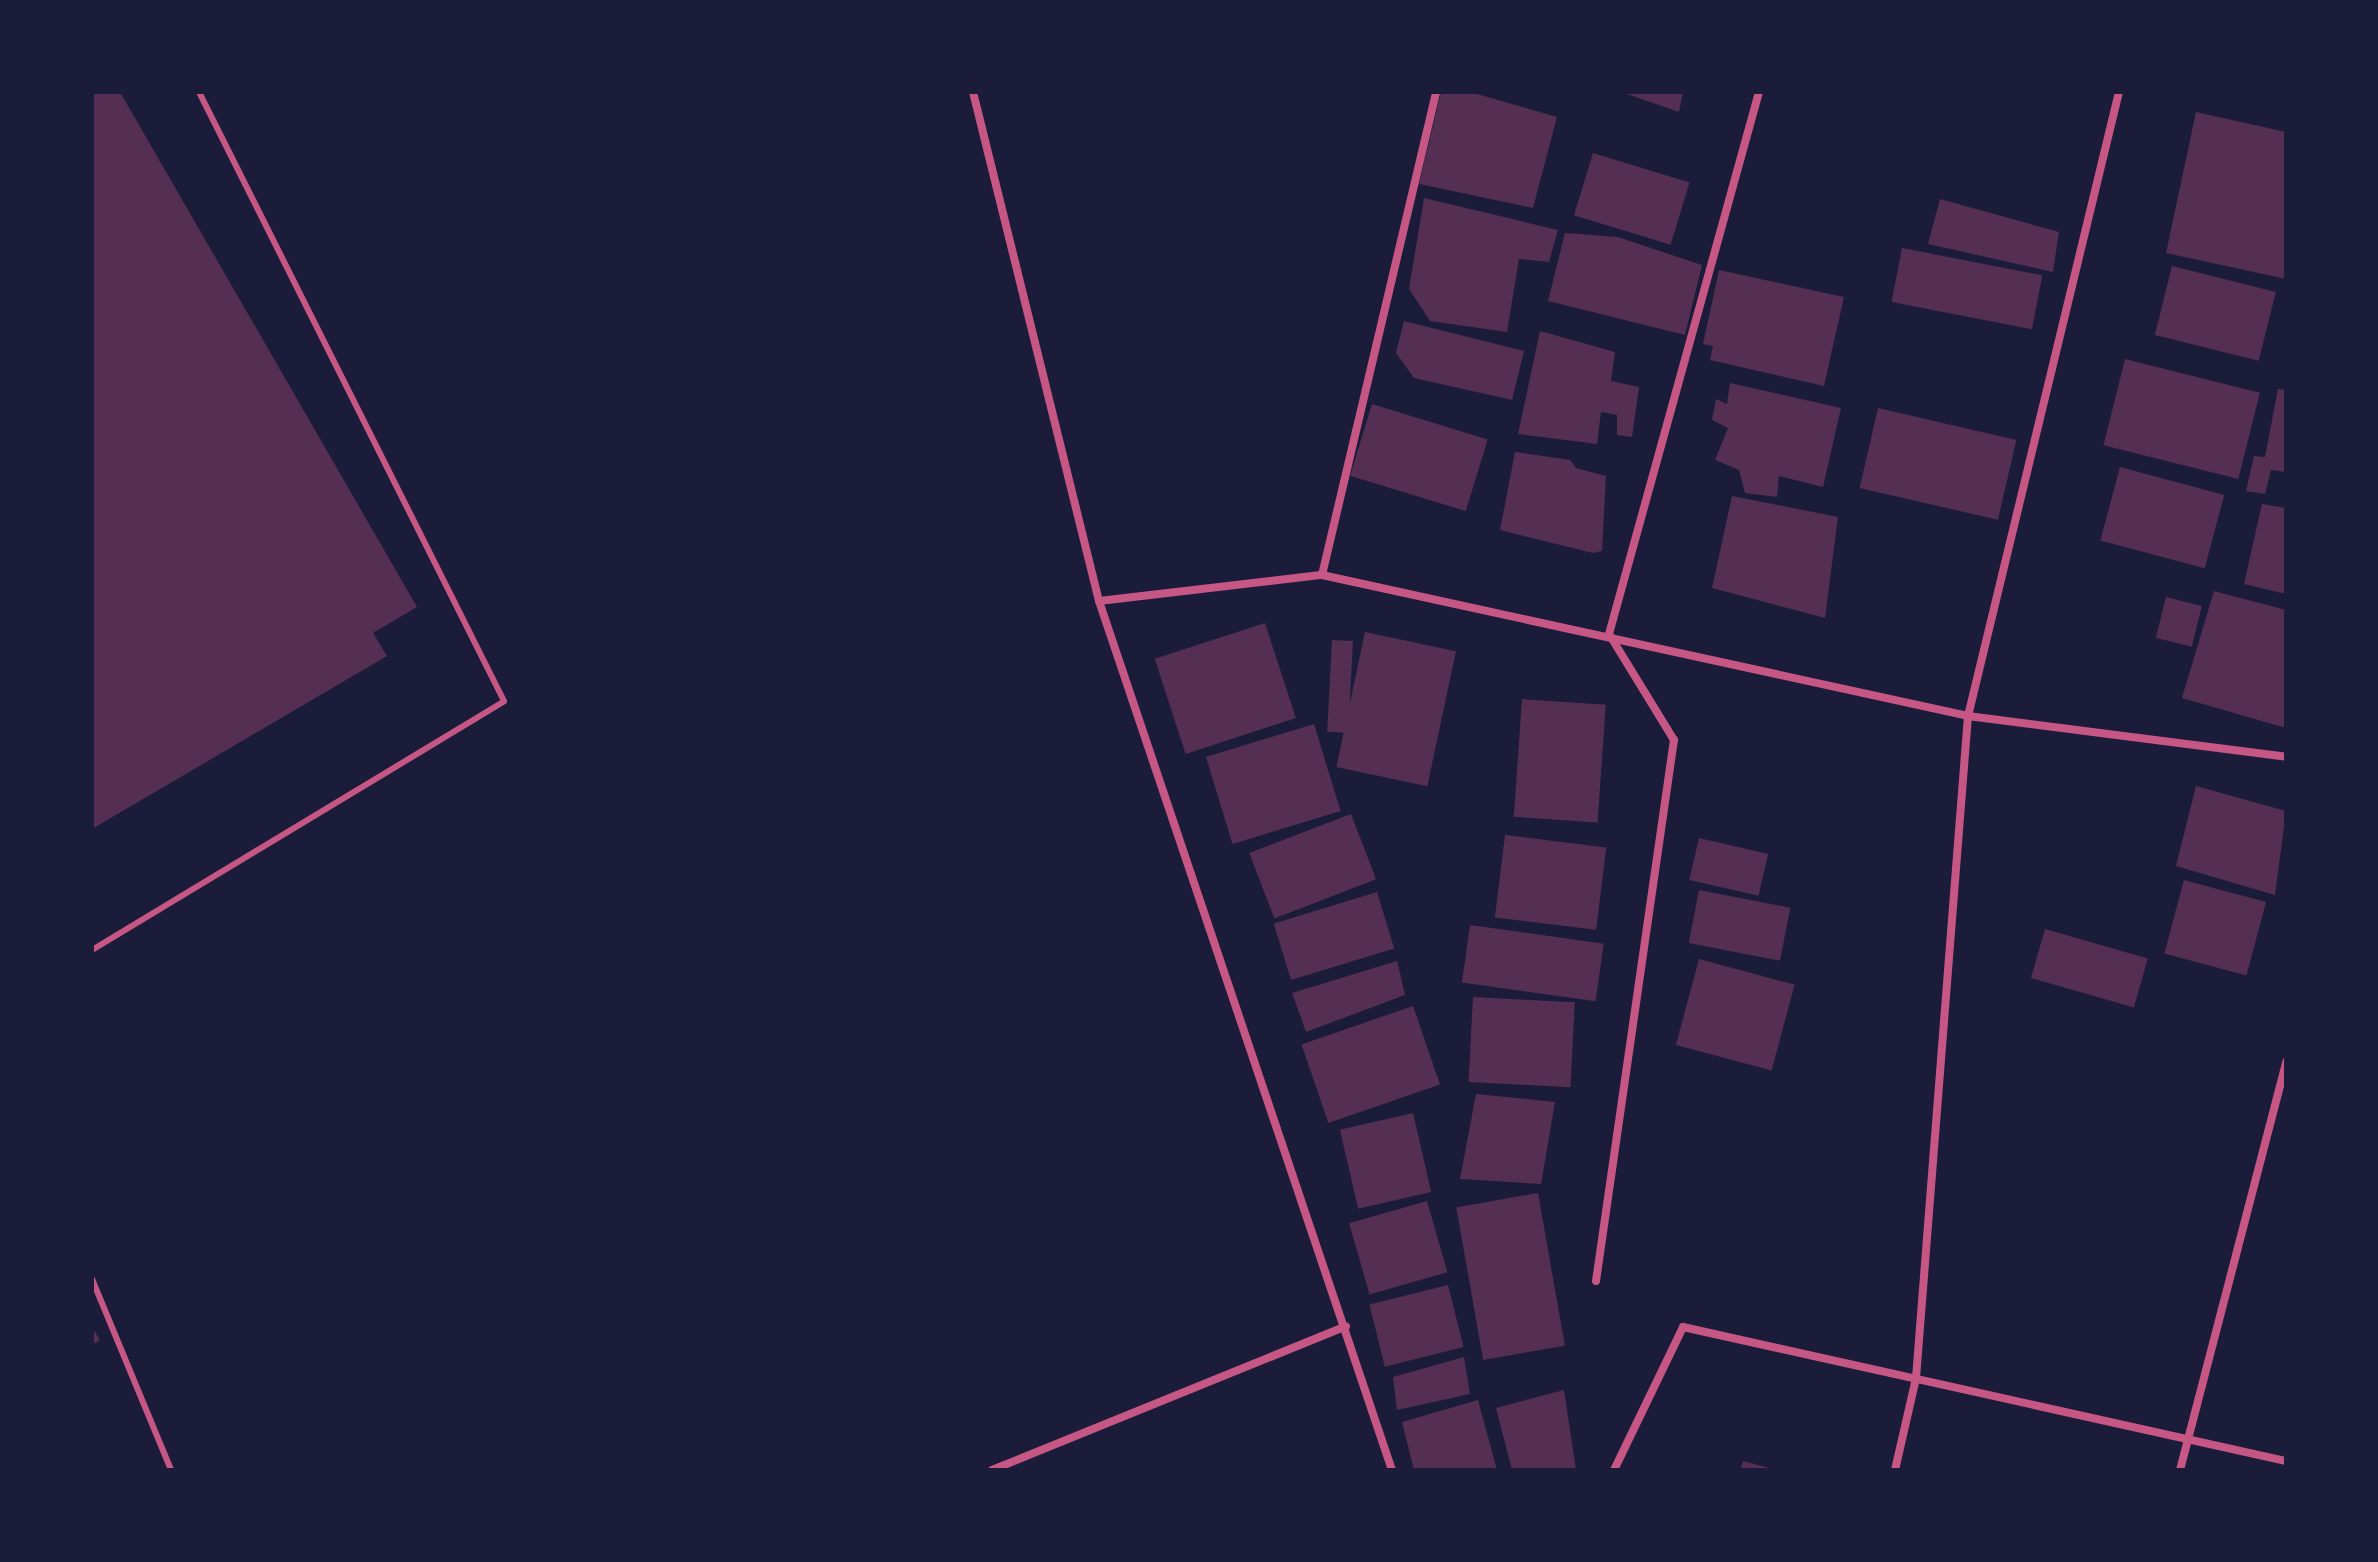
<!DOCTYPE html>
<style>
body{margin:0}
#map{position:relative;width:2378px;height:1562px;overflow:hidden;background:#1b1b3a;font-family:"Exo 2",sans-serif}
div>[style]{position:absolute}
.building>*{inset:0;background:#542f53;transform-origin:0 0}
.service>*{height:6px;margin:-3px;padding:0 3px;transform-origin:3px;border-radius:3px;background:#c65784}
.minor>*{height:8px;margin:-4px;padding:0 4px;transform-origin:4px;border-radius:4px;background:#c65784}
span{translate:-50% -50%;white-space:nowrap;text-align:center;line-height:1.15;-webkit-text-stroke:6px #1b1b3a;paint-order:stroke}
.frame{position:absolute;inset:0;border:94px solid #1b1b3a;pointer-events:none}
</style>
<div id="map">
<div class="building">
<div style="clip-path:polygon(92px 92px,120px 92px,417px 607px,373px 633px,387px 656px,92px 829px)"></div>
<div style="clip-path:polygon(1441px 92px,1470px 92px,1557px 117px,1533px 208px,1419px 184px)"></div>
<div style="clip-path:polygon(1621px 92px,1683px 92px,1679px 112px)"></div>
<div style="clip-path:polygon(2196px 112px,2286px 132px,2286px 279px,2166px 253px)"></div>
<div style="left:1593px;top:153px;width:101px;height:65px;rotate:17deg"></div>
<div style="clip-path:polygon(1424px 198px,1558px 230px,1549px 262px,1519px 259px,1507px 332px,1430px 321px,1409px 289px)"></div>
<div style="clip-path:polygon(1940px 199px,2059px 232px,2053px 272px,1928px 244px)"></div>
<div style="clip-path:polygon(1565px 233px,1618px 237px,1702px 265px,1685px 335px,1548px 301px)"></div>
<div style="left:1902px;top:248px;width:143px;height:55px;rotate:11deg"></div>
<div style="left:2172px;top:266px;width:107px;height:71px;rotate:14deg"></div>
<div style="clip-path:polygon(1719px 270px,1844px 297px,1824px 386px,1710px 360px,1713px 346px,1703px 344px)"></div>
<div style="clip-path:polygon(1404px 321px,1524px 351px,1512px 400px,1414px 378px,1396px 353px)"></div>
<div style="clip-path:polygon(1540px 331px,1615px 352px,1611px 381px,1639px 387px,1632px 437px,1617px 435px,1617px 415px,1601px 412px,1597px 444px,1518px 434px)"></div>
<div style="left:2125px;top:359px;width:139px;height:89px;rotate:14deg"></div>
<div style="clip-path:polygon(1730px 383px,1841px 408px,1823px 487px,1779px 476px,1777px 497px,1745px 493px,1739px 470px,1715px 460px,1728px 428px,1712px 420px,1716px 399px,1727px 404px)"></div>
<div style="clip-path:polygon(2278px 389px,2286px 390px,2286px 472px,2271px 470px,2265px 494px,2246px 491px,2254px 456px,2265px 457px)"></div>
<div style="left:1372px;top:404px;width:121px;height:75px;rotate:17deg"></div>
<div style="left:1878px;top:408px;width:142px;height:82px;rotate:13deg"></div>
<div style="clip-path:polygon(1515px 452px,1570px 460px,1576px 468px,1606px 476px,1602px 551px,1593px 553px,1500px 530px)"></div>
<div style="left:2120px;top:467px;width:108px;height:76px;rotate:15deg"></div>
<div style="clip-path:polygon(1732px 496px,1838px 517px,1825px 618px,1712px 588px)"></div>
<div style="clip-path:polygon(2262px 504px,2286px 508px,2286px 594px,2244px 584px)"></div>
<div style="clip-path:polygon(2214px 591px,2286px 610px,2286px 728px,2182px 698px)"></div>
<div style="left:2166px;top:597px;width:37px;height:42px;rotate:14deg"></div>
<div style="left:1265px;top:623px;width:100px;height:116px;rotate:72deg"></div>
<div style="left:1365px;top:632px;width:93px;height:138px;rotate:12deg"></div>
<div style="left:1332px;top:640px;width:21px;height:92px;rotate:3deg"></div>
<div style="left:1522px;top:699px;width:84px;height:118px;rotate:4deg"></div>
<div style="left:1314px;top:724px;width:91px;height:113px;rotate:73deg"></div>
<div style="clip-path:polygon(2196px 786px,2286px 811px,2275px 895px,2176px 866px)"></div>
<div style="left:1351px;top:814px;width:70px;height:109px;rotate:69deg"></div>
<div style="left:1505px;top:835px;width:102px;height:83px;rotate:7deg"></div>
<div style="left:1699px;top:838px;width:71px;height:43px;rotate:13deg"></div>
<div style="left:2184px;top:880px;width:85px;height:76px;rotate:15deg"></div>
<div style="left:1699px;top:890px;width:93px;height:54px;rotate:11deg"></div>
<div style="left:1377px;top:892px;width:59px;height:108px;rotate:73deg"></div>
<div style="left:1470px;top:925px;width:135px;height:58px;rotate:8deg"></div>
<div style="left:2045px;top:929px;width:107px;height:51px;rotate:16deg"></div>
<div style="left:1699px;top:959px;width:99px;height:89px;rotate:15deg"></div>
<div style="clip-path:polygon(1397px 961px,1405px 995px,1306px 1032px,1292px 993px)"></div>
<div style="left:1473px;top:997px;width:102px;height:85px;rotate:3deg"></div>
<div style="left:1413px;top:1006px;width:83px;height:118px;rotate:71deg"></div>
<div style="clip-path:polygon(1476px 1094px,1555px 1102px,1541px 1184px,1460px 1179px)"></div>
<div style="left:1413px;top:1113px;width:81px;height:75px;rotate:77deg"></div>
<div style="left:1538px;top:1193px;width:155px;height:83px;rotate:80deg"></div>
<div style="left:1427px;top:1201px;width:74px;height:81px;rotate:74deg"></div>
<div style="left:1448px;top:1285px;width:64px;height:81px;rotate:76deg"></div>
<div style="clip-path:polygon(92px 1327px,100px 1340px,92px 1345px)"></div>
<div style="clip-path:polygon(1464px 1357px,1470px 1394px,1397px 1410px,1393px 1377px)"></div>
<div style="clip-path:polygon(1564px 1390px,1576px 1470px,1512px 1470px,1496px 1408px)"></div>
<div style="clip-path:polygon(1478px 1400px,1497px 1470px,1414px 1470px,1402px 1422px)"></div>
<div style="clip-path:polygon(1743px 1461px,1773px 1469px,1773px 1470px,1740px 1470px)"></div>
</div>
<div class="service">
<div style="left:92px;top:950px;width:481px;rotate:-31.1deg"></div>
<div style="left:504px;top:701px;width:681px;rotate:-116.6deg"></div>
<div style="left:92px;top:1279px;width:207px;rotate:67.5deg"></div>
</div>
<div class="minor">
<div style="left:973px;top:92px;width:524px;rotate:76.1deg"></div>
<div style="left:1099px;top:601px;width:917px;rotate:71.37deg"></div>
<div style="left:1322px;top:575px;width:496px;rotate:-76.7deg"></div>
<div style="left:1099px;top:601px;width:225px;rotate:-6.7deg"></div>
<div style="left:1322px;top:575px;width:661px;rotate:12.31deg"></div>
<div style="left:1968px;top:716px;width:321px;rotate:7.3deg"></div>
<div style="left:1596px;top:1281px;width:547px;rotate:-81.8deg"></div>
<div style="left:1674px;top:740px;width:124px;rotate:-121.5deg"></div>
<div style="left:1609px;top:634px;width:562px;rotate:-74.53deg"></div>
<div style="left:992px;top:1470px;width:382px;rotate:-22.1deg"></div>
<div style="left:1614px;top:1470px;width:159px;rotate:-64.2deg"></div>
<div style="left:1683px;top:1327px;width:618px;rotate:12.53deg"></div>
<div style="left:1895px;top:1470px;width:94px;rotate:-77.1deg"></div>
<div style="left:1916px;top:1378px;width:664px;rotate:-85.51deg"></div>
<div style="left:1968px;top:716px;width:642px;rotate:-76.4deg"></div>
<div style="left:2180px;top:1470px;width:422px;rotate:-75.4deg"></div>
</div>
<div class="frame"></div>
</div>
